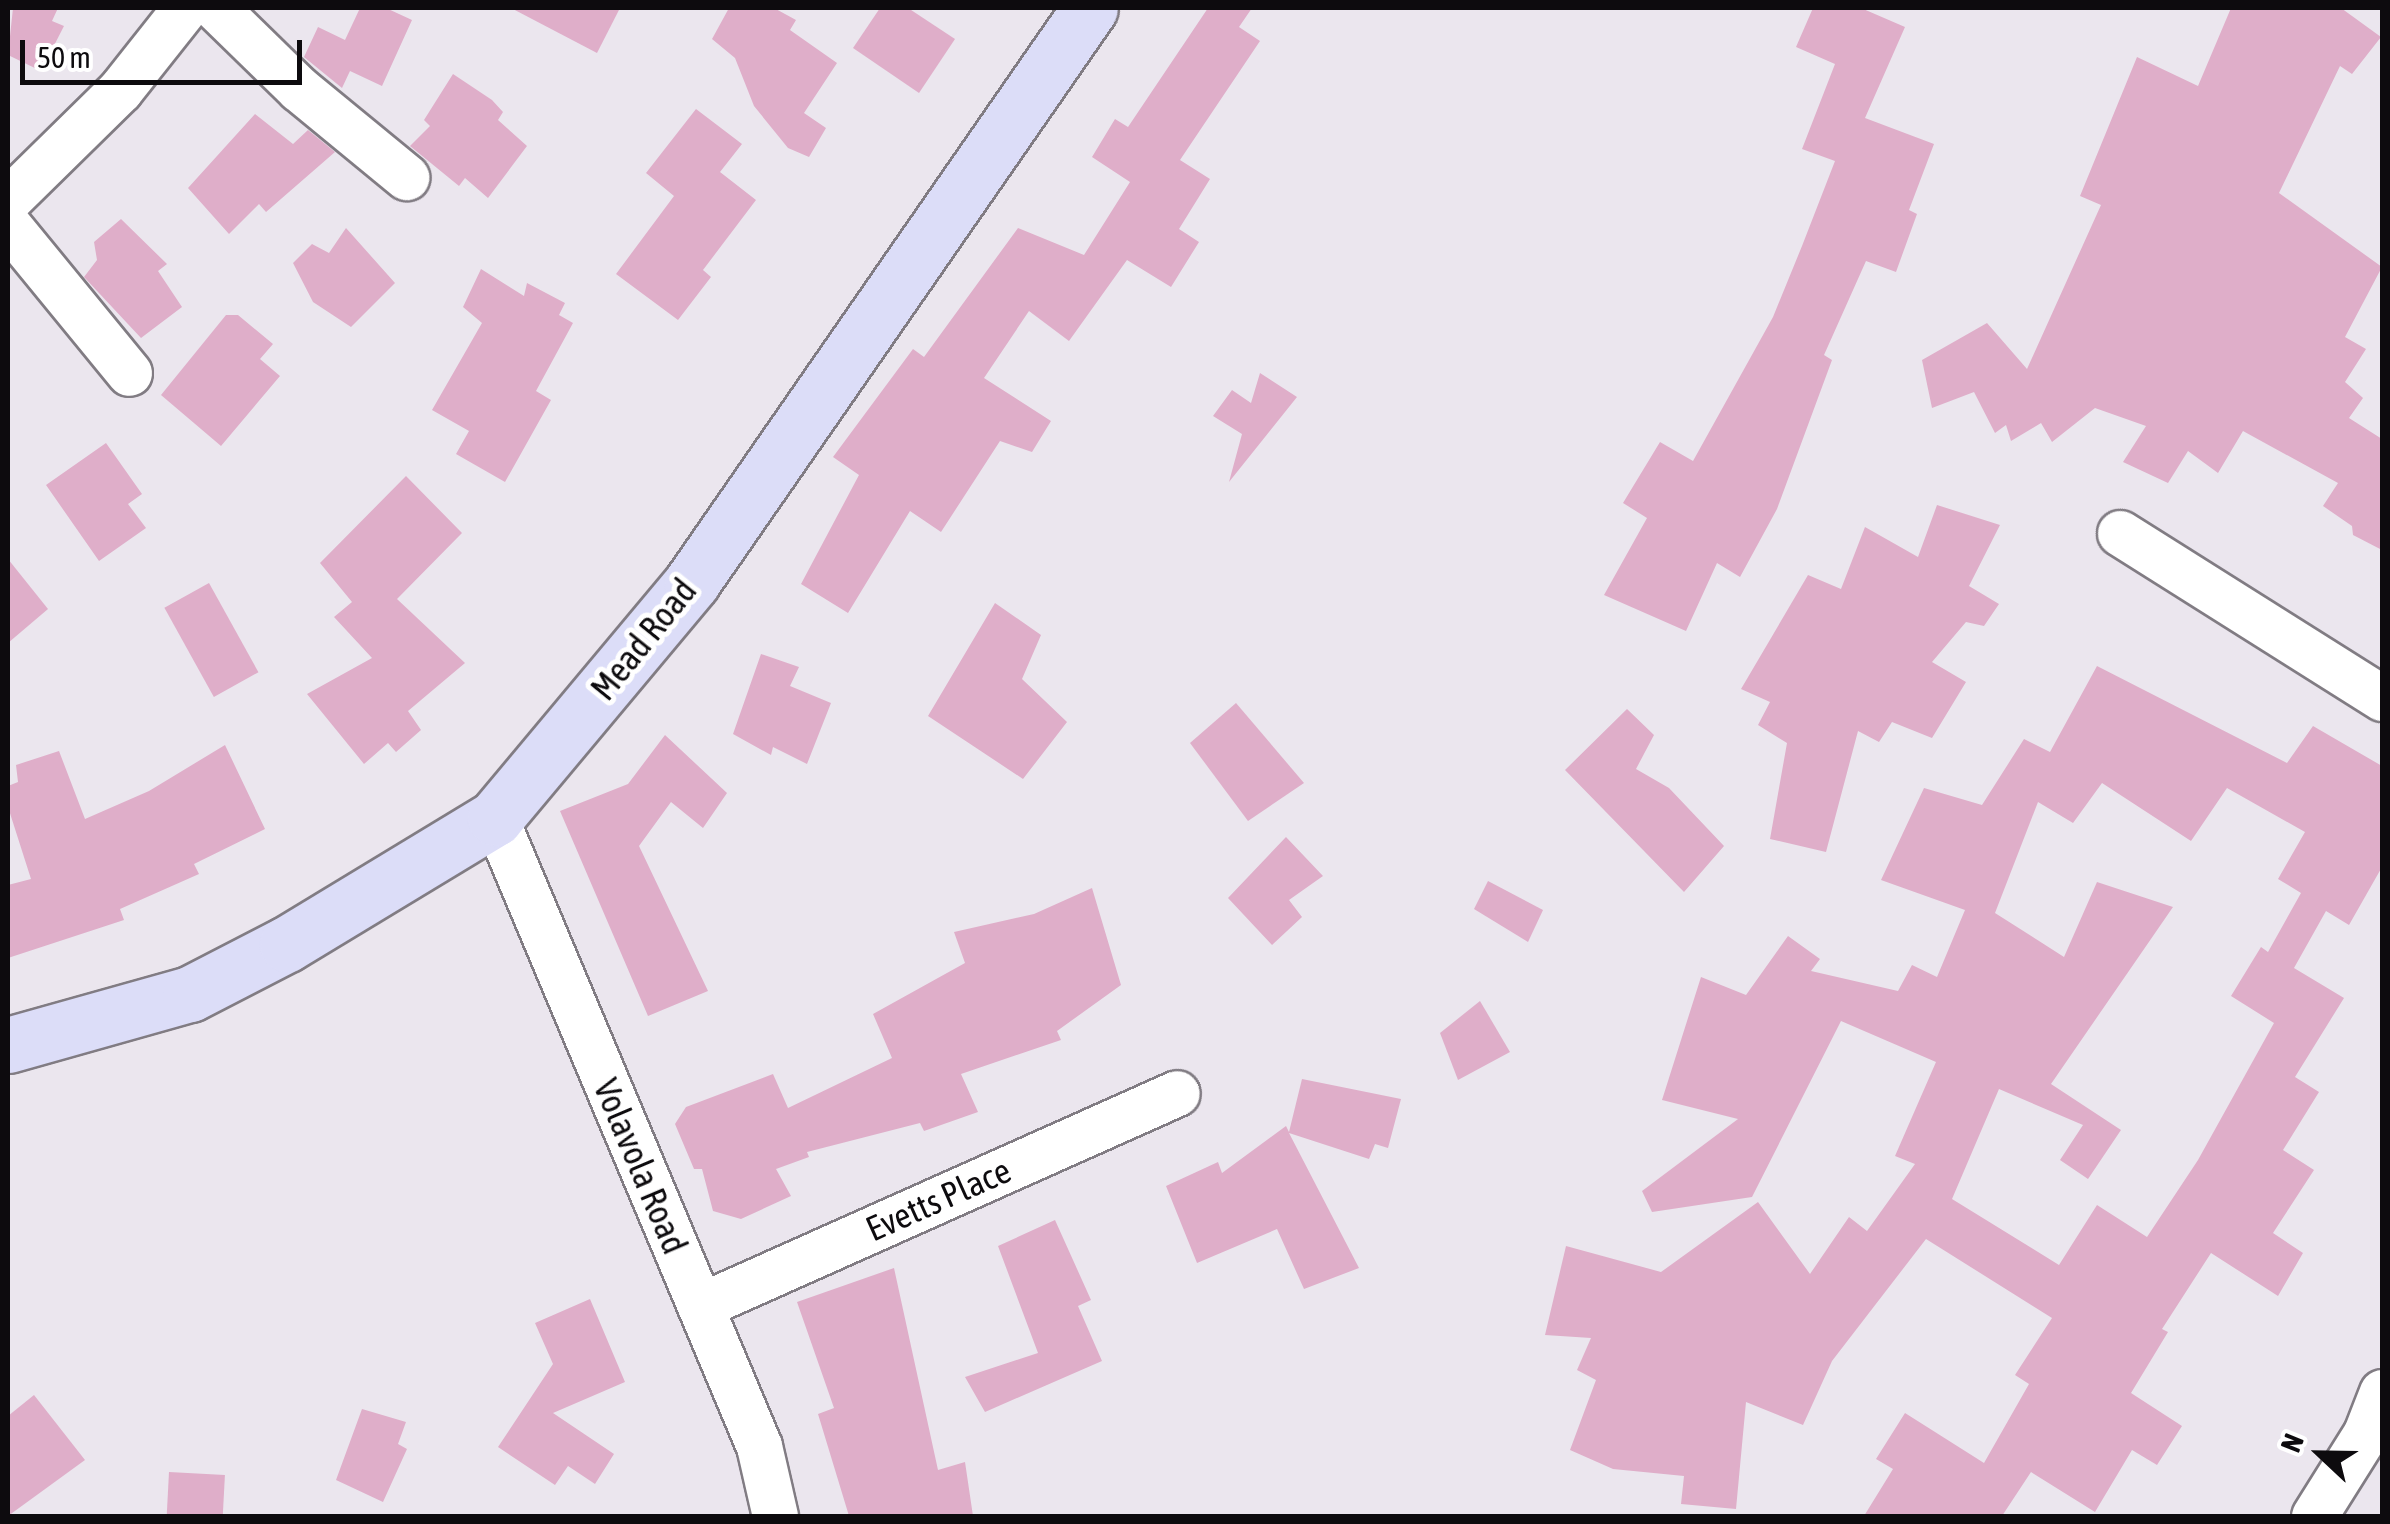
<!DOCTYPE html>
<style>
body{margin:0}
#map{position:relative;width:2390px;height:1524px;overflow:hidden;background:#ebe6ee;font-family:"Asap Condensed",sans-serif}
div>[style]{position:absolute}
.building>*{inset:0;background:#dfaec9;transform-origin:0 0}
.roads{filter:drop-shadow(2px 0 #817c83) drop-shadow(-2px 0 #817c83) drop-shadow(0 2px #817c83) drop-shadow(0 -2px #817c83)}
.minor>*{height:45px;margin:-22.5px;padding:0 22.5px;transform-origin:22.5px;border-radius:22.5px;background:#fff}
.primary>*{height:55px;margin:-27.5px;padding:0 27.5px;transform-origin:27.5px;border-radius:27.5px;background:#dcddf8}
span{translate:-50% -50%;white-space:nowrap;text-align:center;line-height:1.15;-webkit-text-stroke:10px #fff;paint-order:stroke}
.street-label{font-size:35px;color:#0d0b0e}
.frame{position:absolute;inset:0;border:10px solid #0d0b0e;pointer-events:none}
.north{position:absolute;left:2270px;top:1404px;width:100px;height:100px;-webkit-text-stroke:8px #fff;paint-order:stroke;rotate:292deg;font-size:28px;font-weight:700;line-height:40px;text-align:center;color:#0d0b0e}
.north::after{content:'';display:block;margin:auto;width:35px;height:45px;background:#0d0b0e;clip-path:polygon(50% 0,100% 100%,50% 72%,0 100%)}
.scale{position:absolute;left:20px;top:40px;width:282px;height:45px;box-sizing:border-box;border:5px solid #0d0b0e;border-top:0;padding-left:12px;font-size:30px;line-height:35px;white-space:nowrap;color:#0d0b0e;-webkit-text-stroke:8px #fff;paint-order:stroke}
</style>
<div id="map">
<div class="building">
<div style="clip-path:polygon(13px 8px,58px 8px,52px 21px,64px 26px,41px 71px,8px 55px)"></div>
<div style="clip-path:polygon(360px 8px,386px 8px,412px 20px,382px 86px,350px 71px,342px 88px,304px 57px,318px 27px,345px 40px)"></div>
<div style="clip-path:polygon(511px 8px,620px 8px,597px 53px)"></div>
<div style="clip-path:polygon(729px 8px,774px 8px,796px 20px,790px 30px,837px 63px,804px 113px,826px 128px,809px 157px,788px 148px,754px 106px,735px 58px,712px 39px)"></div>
<div style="clip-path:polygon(880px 8px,908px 8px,955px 39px,919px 93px,853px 48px)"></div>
<div style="clip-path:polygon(1208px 8px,1252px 8px,1239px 27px,1260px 41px,1180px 160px,1210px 179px,1179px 229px,1199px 242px,1171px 287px,1127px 260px,1069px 341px,1029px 311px,984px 378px,1051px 421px,1032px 452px,1000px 441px,941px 532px,910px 511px,848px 613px,801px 584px,859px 475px,833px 457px,913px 349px,924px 357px,1018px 228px,1084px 255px,1130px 182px,1092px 157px,1115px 119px,1128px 127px)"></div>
<div style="clip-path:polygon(1813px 8px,1861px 8px,1905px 27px,1865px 118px,1934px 144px,1909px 210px,1917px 214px,1896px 272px,1866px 261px,1824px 355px,1832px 360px,1777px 509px,1740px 577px,1717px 563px,1686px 631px,1604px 595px,1647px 518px,1623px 503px,1660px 442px,1693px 461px,1773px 317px,1802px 246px,1835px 161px,1802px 149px,1835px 64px,1796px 47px)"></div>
<div style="clip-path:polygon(2231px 8px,2341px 8px,2381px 37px,2352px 74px,2340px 66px,2279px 193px,2382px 267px,2345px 337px,2366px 349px,2345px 382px,2363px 398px,2349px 418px,2382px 439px,2382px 550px,2353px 535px,2352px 526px,2323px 506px,2338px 483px,2243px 431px,2218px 473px,2188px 451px,2168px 483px,2123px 462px,2146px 426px,2095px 408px,2052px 442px,2041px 423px,2011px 441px,2006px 425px,1995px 433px,1974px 392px,1932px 408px,1922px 360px,1987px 323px,2027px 369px,2101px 205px,2080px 196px,2137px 57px,2198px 86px)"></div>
<div style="clip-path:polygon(453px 74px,492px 100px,503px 112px,498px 120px,527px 146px,488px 198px,465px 178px,459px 186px,410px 146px,430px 126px,424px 120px)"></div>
<div style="clip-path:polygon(696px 109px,742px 144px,720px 172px,756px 200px,703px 270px,711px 277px,678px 320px,616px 274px,674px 196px,646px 173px)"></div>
<div style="clip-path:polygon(255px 114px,293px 144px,308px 130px,335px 152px,266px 212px,259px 204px,229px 234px,188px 188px)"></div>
<div style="clip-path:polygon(121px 219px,167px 264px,158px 271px,182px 307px,141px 338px,84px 277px,97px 260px,94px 242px)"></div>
<div style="clip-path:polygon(346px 228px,395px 283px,351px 327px,313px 302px,293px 263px,312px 244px,329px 253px)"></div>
<div style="clip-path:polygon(481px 269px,524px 296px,527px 283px,565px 303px,559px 315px,573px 323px,536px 391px,551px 400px,505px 482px,456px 454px,469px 431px,432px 410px,482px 323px,463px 307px)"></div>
<div style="clip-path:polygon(226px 315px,238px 315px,273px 344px,260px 359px,280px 376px,221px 446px,161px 395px)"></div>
<div style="clip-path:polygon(1260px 373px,1297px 397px,1229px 482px,1242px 434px,1213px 416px,1232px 390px,1251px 403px)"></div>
<div style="clip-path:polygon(106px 443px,142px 494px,128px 504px,146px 528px,99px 561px,46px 485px)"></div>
<div style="clip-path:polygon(406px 476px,462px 533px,397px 599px,465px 663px,408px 711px,421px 730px,396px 752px,388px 743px,364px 764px,307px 694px,372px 658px,334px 617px,352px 602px,320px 563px)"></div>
<div style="clip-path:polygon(1937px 505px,2000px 525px,1969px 586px,1999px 604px,1984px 626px,1966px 622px,1932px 662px,1966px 682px,1932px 738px,1892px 722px,1879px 742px,1858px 731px,1826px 852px,1770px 839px,1787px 743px,1758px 725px,1770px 702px,1741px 689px,1808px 575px,1841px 589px,1865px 527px,1918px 557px)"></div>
<div style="clip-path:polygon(8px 559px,48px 609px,8px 643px)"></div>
<div style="left:209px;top:583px;width:102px;height:51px;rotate:61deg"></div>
<div style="clip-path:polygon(995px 603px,1041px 635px,1022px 679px,1067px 722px,1023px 779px,928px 716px)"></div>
<div style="clip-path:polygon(761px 654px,799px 667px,790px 686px,831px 703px,807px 764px,773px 747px,771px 755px,733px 734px)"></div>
<div style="clip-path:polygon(evenodd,2097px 666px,2287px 763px,2313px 726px,2382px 766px,2382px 867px,2349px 925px,2326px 911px,2294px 968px,2344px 998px,2295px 1077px,2319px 1092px,2283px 1150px,2314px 1170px,2273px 1233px,2303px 1253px,2278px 1296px,2211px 1253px,2162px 1329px,2168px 1332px,2131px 1393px,2182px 1426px,2157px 1465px,2132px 1450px,2095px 1512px,2031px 1472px,2002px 1516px,1864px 1516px,1893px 1469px,1876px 1459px,1905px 1413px,1984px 1463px,2029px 1384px,2015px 1375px,2052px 1318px,1926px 1239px,1832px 1361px,1803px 1425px,1746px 1402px,1736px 1509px,1681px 1504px,1684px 1476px,1613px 1469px,1570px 1450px,1596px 1380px,1577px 1370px,1591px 1338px,1545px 1335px,1566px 1246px,1661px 1272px,1758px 1202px,1810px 1274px,1849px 1217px,1867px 1231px,1915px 1164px,1895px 1156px,1936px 1062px,1841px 1021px,1752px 1197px,1652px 1212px,1642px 1191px,1738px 1119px,1662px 1100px,1701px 977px,1746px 995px,1788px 936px,1820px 959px,1811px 971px,1898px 991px,1912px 965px,1937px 977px,1965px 910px,1881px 880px,1924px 788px,1982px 805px,2024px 739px,2050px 752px,2097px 666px,2102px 783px,2191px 841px,2227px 788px,2305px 832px,2278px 879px,2301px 893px,2268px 952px,2261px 947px,2231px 996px,2274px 1023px,2198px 1160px,2147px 1237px,2097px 1205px,2059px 1265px,1952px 1199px,1999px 1089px,2083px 1125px,2060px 1160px,2088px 1179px,2121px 1130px,2051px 1084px,2173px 907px,2097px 882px,2064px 957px,1995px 913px,2038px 802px,2073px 823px,2102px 783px)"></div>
<div style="clip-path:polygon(1236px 703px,1304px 783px,1248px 821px,1190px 743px)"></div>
<div style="clip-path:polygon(1627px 709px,1654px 735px,1636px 769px,1669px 788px,1724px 846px,1684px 892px,1565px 770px)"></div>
<div style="clip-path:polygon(665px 735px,727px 793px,703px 828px,671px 802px,639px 846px,708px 991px,648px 1016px,560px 811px,628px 784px)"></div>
<div style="clip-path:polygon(225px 745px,265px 829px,194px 864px,199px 874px,120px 909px,124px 920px,8px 958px,8px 885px,31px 879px,8px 807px,8px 786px,18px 782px,16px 765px,59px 751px,85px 819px,149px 791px)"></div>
<div style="clip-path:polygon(1286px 837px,1323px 876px,1289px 900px,1302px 917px,1272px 945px,1228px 898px)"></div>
<div style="clip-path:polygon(1488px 881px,1543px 910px,1528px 942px,1474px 909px)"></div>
<div style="clip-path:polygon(1092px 888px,1121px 985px,1057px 1031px,1061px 1040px,961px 1074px,978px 1112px,924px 1131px,920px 1123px,807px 1152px,809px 1157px,776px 1169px,791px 1196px,741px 1219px,713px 1211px,702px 1169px,694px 1169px,675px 1124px,686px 1107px,773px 1074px,788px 1108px,892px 1058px,873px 1014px,965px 963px,954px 932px,1034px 914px)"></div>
<div style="clip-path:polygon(1480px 1001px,1510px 1052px,1458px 1080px,1440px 1033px)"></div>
<div style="clip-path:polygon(1302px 1079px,1401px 1099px,1388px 1148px,1375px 1144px,1369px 1159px,1289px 1133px,1359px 1268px,1304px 1289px,1277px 1229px,1197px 1263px,1166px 1186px,1218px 1162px,1222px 1173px,1286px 1126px,1289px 1132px)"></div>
<div style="clip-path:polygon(1055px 1220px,1091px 1300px,1078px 1306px,1102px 1361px,985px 1412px,965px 1377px,1038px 1353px,998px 1246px)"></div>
<div style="clip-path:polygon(894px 1268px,938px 1470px,965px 1462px,973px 1516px,849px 1516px,818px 1414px,834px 1408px,797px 1302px)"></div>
<div style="clip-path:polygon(590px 1299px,625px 1382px,553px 1413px,614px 1454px,595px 1484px,568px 1466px,555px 1485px,498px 1447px,553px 1364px,535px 1323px)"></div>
<div style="clip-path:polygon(34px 1395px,85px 1460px,8px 1516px,8px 1416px)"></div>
<div style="clip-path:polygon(362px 1409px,406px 1422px,398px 1444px,407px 1449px,383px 1502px,336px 1480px)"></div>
<div style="left:169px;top:1472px;width:56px;height:44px;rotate:3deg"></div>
</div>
<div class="roads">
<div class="minor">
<div style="left:216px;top:8px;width:116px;rotate:44.3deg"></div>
<div style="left:299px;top:89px;width:139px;rotate:39.4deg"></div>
<div style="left:8px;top:200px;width:157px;rotate:-44.5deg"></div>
<div style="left:120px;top:90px;width:105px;rotate:-51.6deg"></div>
<div style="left:8px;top:225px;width:191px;rotate:50.7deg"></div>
<div style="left:2120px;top:533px;width:310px;rotate:32.2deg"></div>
<div style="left:495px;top:818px;width:681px;rotate:67.2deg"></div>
<div style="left:759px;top:1446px;width:72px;rotate:77.1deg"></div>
<div style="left:700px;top:1306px;width:522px;rotate:-24.06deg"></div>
<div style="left:2314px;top:1516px;width:98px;rotate:-57.9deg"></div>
<div style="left:2366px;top:1433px;width:44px;rotate:-68.7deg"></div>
</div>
<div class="primary">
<div style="left:8px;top:1045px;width:189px;rotate:-15.7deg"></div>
<div style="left:190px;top:994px;width:109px;rotate:-27.3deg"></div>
<div style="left:287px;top:944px;width:243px;rotate:-31.2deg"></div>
<div style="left:495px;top:818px;width:307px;rotate:-50.1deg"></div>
<div style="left:692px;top:582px;width:698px;rotate:-55.26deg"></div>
</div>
</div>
<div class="street-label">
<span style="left:643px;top:639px;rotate:-51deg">Mead Road</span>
<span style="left:641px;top:1166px;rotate:67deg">Volavola Road</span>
<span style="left:938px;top:1199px;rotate:-24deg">Evetts Place</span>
</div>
<div class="frame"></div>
<div class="north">N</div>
<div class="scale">50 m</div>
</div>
